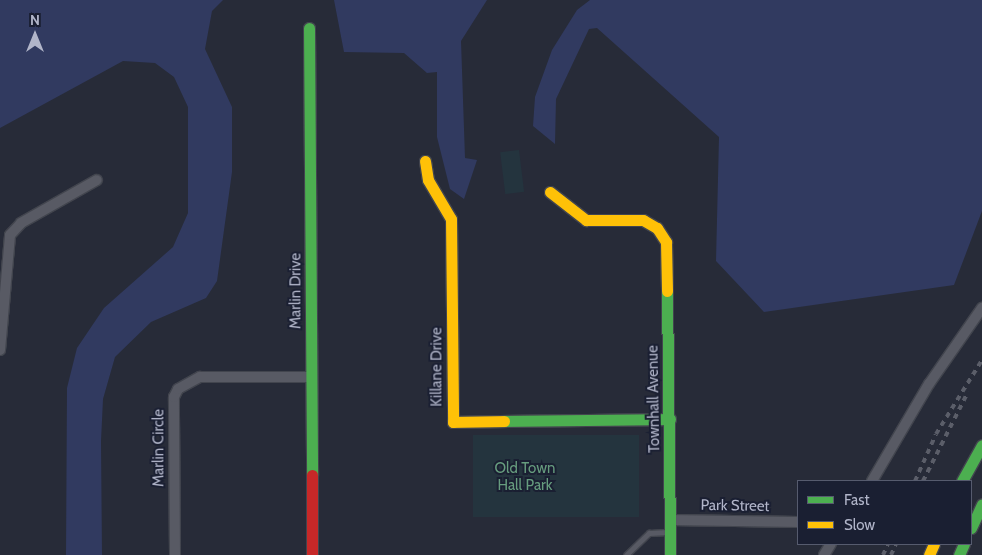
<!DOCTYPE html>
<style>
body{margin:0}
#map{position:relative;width:982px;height:555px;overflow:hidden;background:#272b38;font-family:Cabin,sans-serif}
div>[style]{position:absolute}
.green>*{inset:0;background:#24343e;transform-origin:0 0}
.water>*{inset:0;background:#313a60}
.roads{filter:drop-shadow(1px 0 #42454e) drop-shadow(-1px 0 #42454e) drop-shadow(0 1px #42454e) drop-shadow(0 -1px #42454e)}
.lane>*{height:5px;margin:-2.5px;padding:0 2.5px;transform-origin:2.5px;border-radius:2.5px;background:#585a64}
.street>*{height:10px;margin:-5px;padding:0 5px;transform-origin:5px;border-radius:5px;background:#585a64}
.fast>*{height:11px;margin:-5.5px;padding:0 5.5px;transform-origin:5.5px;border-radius:5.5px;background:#4caf50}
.slow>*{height:11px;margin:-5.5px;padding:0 5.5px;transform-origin:5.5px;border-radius:5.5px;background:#ffc107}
.jam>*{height:11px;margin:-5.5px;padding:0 5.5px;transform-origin:5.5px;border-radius:5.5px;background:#c62828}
.rail>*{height:4px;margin-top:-2px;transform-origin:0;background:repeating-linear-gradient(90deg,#5b5e69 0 5px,transparent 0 10px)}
span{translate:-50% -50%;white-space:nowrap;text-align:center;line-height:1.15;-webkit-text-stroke:4px #1a1f32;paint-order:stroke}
.street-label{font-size:15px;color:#b1b5c9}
.park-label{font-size:15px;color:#669c7e}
.legend{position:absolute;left:797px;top:480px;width:175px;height:65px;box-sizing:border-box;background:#1a1f32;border:1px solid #565b6e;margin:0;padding:6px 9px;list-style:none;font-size:15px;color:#b1b5c9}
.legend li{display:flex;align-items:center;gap:10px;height:25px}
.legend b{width:25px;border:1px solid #565b6e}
.north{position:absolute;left:10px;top:10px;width:50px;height:50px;-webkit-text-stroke:4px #1a1f32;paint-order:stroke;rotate:0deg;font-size:14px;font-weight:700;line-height:20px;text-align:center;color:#b1b5c9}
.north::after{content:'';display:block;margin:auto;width:18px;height:22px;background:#b1b5c9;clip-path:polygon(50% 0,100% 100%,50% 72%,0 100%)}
</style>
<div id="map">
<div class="green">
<div style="left:519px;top:150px;width:42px;height:19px;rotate:83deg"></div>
<div style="left:639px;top:435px;width:82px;height:166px;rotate:90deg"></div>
</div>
<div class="water">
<div style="clip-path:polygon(0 0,223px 0,212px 11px,205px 49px,232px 107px,232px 172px,217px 281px,206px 298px,151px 322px,115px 357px,103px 399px,101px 441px,102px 555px,66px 555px,67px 388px,77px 348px,104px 308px,173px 247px,188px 213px,188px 107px,174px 77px,155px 63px,123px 61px,0 128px)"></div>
<div style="clip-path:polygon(334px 0,487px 0,461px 41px,465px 158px,477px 160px,464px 199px,450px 189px,437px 137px,437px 72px,427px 73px,404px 53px,344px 52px)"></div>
<div style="clip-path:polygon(590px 0,982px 0,982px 211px,954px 285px,764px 312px,716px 261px,719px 137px,597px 28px,589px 29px,556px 99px,555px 144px,533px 126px,535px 97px,552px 50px,577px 10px)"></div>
</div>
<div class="roads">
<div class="lane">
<div style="left:626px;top:555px;width:32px;rotate:-44deg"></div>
<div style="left:649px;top:533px;width:18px;rotate:-3deg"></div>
</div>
<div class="street">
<div style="left:0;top:350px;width:115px;rotate:-85deg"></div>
<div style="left:10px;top:235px;width:16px;rotate:-47deg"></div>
<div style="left:21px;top:223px;width:87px;rotate:-29.5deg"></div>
<div style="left:872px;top:481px;width:113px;rotate:-59.6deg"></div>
<div style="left:929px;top:384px;width:93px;rotate:-55.1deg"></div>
<div style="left:670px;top:520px;width:128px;rotate:0.9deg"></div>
<div style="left:175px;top:555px;width:158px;rotate:-90.4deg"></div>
<div style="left:174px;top:397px;width:9px;rotate:-63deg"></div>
<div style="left:178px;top:389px;width:25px;rotate:-29deg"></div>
<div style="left:200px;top:377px;width:111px"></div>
<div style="left:824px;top:555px;width:13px;rotate:-58deg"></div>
</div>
<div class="fast">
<div style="left:309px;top:28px;width:447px;rotate:89.6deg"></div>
<div style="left:667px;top:291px;width:264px;rotate:89.3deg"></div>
<div style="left:504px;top:421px;width:166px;rotate:-0.7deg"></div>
<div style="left:962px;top:481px;width:41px;rotate:-60.9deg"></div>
<div style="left:971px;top:528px;width:26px;rotate:-65deg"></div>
<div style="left:959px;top:555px;width:12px;rotate:-66deg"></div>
</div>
<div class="slow">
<div style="left:425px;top:161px;width:19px;rotate:81deg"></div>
<div style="left:428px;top:180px;width:45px;rotate:59.5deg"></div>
<div style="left:451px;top:219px;width:203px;rotate:89.4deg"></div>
<div style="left:453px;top:422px;width:51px;rotate:-1.1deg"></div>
<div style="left:550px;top:192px;width:46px;rotate:37.9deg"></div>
<div style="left:586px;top:220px;width:57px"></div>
<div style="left:643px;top:220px;width:16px;rotate:30deg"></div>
<div style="left:657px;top:228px;width:17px;rotate:57deg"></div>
<div style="left:666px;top:242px;width:49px;rotate:88.8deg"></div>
<div style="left:929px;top:555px;width:12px;rotate:-66deg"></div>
</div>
<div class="jam">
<div style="left:312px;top:475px;width:80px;rotate:90deg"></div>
</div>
</div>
<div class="rail">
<div style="left:915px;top:481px;width:51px;rotate:-65.9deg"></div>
<div style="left:936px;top:434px;width:87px;rotate:-58.1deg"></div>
<div style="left:923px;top:481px;width:100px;rotate:-63.2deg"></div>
<div style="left:883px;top:555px;width:12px;rotate:-66deg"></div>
<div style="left:891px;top:555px;width:12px;rotate:-66deg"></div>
</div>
<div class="street-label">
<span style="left:296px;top:291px;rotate:-90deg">Marlin Drive</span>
<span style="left:437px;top:367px;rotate:-90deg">Killane Drive</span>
<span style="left:654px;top:399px;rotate:-91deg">Townhall Avenue</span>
<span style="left:159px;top:448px;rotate:-90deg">Marlin Circle</span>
<span style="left:735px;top:506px;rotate:1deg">Park Street</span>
</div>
<div class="park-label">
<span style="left:525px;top:477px">Old Town<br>Hall Park</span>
</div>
<ul class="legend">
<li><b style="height:6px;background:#4caf50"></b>Fast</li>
<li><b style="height:6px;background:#ffc107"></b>Slow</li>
</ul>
<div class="north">N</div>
</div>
